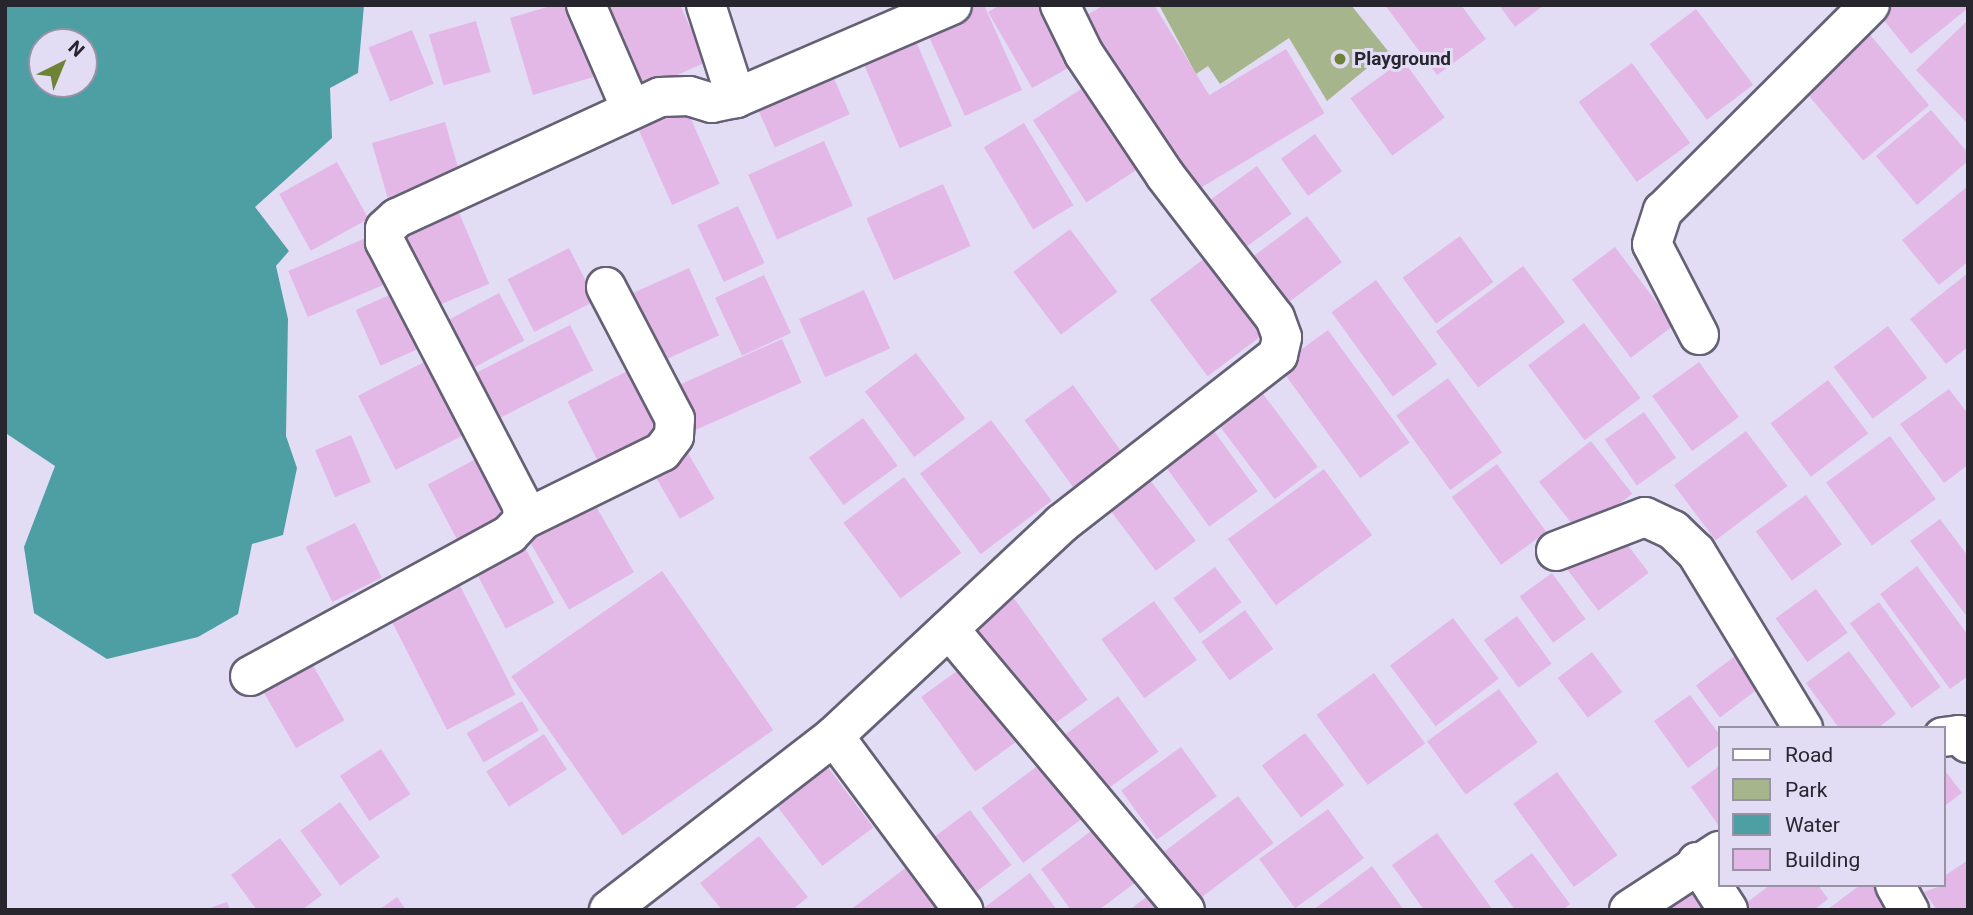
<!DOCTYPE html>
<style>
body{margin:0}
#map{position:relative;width:1973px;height:915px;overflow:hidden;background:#e2ddf5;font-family:Roboto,sans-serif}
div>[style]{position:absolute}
.green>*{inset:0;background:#a7b58d}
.water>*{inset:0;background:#4e9fa4}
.building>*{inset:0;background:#e3b8e7;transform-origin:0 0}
.roads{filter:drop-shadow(2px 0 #656175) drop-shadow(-2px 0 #656175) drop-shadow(0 2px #656175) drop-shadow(0 -2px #656175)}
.minor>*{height:38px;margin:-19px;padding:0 19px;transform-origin:19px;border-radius:19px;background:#fff}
.dots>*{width:19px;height:19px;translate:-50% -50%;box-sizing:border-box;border:4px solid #e2ddf5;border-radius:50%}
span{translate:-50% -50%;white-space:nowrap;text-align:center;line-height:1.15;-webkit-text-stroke:6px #e2ddf5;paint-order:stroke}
.poi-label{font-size:19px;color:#27252e;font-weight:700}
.left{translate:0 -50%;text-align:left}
.frame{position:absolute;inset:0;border:7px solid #27252e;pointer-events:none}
.legend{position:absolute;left:1718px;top:726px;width:228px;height:161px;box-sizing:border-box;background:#e2ddf5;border:2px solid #9793a5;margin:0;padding:9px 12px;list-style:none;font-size:21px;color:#27252e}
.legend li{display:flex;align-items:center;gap:14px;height:35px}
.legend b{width:35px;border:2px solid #9793a5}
.north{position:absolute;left:28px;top:28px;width:70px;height:70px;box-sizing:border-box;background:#e2ddf5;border:2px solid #9793a5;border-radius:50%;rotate:43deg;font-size:19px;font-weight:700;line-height:28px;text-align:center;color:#27252e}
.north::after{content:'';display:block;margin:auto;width:24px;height:32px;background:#6e8335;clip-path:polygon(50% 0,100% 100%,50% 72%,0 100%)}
</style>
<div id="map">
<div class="green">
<div style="clip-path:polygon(1159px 5px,1351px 5px,1388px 51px,1327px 101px,1289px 38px,1220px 84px,1208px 66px,1196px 74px)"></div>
</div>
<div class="water">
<div style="clip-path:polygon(evenodd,5px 5px,364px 5px,358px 73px,330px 88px,332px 138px,255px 207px,289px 251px,276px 266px,288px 319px,286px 436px,297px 468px,283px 535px,252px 544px,238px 614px,198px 637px,107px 659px,34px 613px,24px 547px,55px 466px,7px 434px,5px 427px,5px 5px,42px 42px,84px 42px,84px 84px,42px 84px,42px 42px)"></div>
</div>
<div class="building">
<div style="clip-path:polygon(554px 5px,579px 5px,600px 75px,533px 95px,510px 18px)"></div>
<div style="clip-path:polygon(606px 5px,680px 5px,706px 62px,642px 91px)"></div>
<div style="clip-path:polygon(971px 5px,984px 5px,1022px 90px,965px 116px,924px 26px)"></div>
<div style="clip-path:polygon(1000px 5px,1052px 5px,1083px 60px,1032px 88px,988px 12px)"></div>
<div style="clip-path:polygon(1104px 5px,1154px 5px,1211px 98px,1150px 142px,1070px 25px)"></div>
<div style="clip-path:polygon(1385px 5px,1461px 5px,1486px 39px,1437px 75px)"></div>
<div style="clip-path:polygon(1499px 5px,1544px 5px,1515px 27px)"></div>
<div style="clip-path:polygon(1876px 5px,1964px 5px,1967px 9px,1911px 54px,1874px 8px)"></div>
<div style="left:1696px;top:9px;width:95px;height:58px;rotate:53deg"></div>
<div style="clip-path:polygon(1968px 20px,1968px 124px,1916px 70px)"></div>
<div style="left:476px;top:21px;width:53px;height:49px;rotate:74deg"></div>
<div style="left:1861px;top:24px;width:106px;height:86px;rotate:50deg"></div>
<div style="left:412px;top:30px;width:58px;height:47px;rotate:68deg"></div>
<div style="left:913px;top:34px;width:100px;height:57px;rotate:67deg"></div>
<div style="left:1286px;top:49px;width:75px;height:161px;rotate:59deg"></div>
<div style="left:1403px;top:60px;width:71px;height:65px;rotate:54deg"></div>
<div style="left:827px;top:63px;width:56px;height:82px;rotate:66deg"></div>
<div style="left:1632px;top:63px;width:99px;height:66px;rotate:54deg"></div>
<div style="left:1095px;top:80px;width:98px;height:74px;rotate:57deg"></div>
<div style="left:681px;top:97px;width:95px;height:52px;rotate:66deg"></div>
<div style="clip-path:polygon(1931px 110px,1968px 153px,1968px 161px,1917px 205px,1876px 156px)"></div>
<div style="left:445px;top:122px;width:58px;height:76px;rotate:74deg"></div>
<div style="left:1024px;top:123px;width:96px;height:47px;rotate:59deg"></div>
<div style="left:1315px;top:134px;width:46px;height:42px;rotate:54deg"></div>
<div style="left:824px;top:141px;width:71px;height:83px;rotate:66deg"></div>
<div style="left:337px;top:162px;width:65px;height:66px;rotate:61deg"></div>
<div style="left:1257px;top:166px;width:59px;height:60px;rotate:54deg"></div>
<div style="left:943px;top:184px;width:68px;height:84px;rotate:66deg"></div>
<div style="clip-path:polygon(1968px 186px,1968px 262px,1939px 285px,1902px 240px)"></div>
<div style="left:454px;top:201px;width:90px;height:72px;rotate:67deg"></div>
<div style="left:738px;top:206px;width:63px;height:45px;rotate:65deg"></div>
<div style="left:1307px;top:216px;width:58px;height:69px;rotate:53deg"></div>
<div style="left:1070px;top:229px;width:79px;height:71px;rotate:53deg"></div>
<div style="left:373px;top:235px;width:50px;height:92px;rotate:67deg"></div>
<div style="left:1460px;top:236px;width:57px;height:71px;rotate:54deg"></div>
<div style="left:1615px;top:247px;width:98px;height:54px;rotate:53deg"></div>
<div style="left:569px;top:248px;width:59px;height:69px;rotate:63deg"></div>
<div style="left:1209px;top:255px;width:96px;height:74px;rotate:53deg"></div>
<div style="left:1523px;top:266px;width:70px;height:109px;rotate:53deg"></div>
<div style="left:689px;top:268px;width:74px;height:72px;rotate:66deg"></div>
<div style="clip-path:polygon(1968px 273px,1968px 347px,1946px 364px,1910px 319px)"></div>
<div style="left:764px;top:275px;width:64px;height:54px;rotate:65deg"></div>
<div style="left:1376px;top:280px;width:104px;height:55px;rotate:54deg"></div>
<div style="left:405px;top:288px;width:61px;height:54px;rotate:66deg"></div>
<div style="left:864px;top:290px;width:64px;height:71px;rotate:66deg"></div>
<div style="left:499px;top:293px;width:54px;height:66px;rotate:62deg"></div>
<div style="left:1584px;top:323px;width:94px;height:70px;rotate:53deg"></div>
<div style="left:570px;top:325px;width:51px;height:119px;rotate:63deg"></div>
<div style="left:1888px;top:326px;width:65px;height:68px;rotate:53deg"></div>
<div style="left:1328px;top:330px;width:139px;height:61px;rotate:54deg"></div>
<div style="left:782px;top:339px;width:48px;height:116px;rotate:66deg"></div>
<div style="left:916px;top:353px;width:82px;height:64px;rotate:53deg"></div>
<div style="left:432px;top:358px;width:83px;height:83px;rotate:63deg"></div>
<div style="left:1699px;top:362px;width:68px;height:58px;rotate:54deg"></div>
<div style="left:637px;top:366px;width:75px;height:78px;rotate:63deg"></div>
<div style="left:1448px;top:378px;width:92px;height:64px;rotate:54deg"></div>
<div style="left:1828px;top:380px;width:67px;height:72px;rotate:53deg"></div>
<div style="left:1254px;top:382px;width:106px;height:54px;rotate:53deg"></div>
<div style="left:1073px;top:385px;width:84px;height:60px;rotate:54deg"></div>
<div style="clip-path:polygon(1949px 389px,1968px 414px,1968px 465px,1944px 483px,1900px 424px)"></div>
<div style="left:1644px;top:412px;width:56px;height:48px;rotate:55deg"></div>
<div style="left:863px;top:418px;width:59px;height:67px;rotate:54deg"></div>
<div style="left:991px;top:420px;width:101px;height:89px;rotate:53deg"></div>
<div style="left:1206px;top:420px;width:88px;height:60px;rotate:54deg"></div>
<div style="left:1746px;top:431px;width:69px;height:90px;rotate:53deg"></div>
<div style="left:351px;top:435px;width:51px;height:39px;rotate:67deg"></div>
<div style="left:1890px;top:436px;width:78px;height:79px;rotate:54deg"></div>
<div style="left:1591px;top:441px;width:67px;height:66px;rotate:52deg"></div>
<div style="left:684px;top:446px;width:61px;height:40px;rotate:60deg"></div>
<div style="left:487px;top:453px;width:69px;height:67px;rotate:62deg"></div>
<div style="left:1497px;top:464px;width:84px;height:56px;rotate:54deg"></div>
<div style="left:1141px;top:468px;width:91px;height:50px;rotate:53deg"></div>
<div style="left:1324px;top:469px;width:82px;height:119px;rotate:54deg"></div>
<div style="left:904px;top:477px;width:95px;height:76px;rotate:53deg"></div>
<div style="left:1806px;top:495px;width:61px;height:62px;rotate:54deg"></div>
<div style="left:590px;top:496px;width:88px;height:75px;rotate:60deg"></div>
<div style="clip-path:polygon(1940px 519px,1968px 556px,1968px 618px,1910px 541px)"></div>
<div style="left:355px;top:523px;width:61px;height:55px;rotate:64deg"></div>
<div style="left:1618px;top:532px;width:51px;height:63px;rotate:53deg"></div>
<div style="left:522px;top:542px;width:69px;height:55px;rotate:62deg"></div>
<div style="clip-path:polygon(1917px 566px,1968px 635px,1968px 676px,1950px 689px,1880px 594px)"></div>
<div style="left:1215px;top:567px;width:44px;height:52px;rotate:53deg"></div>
<div style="left:452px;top:570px;width:140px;height:77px;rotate:63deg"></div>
<div style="left:662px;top:571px;width:194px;height:184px;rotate:55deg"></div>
<div style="left:1552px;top:573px;width:57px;height:40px;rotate:54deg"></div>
<div style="left:1816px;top:589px;width:54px;height:50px;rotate:54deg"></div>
<div style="left:1010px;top:593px;width:132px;height:52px;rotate:54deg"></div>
<div style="left:1154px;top:601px;width:73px;height:65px;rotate:54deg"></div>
<div style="left:1879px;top:602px;width:105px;height:36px;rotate:54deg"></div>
<div style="left:1245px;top:610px;width:48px;height:54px;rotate:54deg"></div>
<div style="left:1517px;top:616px;width:59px;height:41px;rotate:54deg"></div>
<div style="left:1453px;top:618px;width:76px;height:79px;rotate:53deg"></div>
<div style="clip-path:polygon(1849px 651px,1896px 714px,1878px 728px,1839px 728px,1806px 683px)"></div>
<div style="left:1592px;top:652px;width:50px;height:43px;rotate:53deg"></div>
<div style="left:1739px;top:653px;width:40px;height:54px;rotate:53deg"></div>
<div style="left:308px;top:657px;width:73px;height:56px;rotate:60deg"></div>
<div style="left:968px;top:663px;width:92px;height:58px;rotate:54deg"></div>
<div style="left:1374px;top:673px;width:87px;height:71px;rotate:54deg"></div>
<div style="left:1499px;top:689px;width:66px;height:89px;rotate:54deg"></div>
<div style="clip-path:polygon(1690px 695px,1719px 734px,1719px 745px,1688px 768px,1654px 721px)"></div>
<div style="left:1118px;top:696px;width:69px;height:73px;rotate:54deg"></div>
<div style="left:522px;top:701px;width:34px;height:64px;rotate:60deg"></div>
<div style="left:1305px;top:733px;width:65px;height:54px;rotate:53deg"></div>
<div style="left:544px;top:734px;width:42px;height:69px;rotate:57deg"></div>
<div style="left:1181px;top:747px;width:61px;height:74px;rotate:54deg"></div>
<div style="left:381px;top:749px;width:54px;height:49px;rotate:57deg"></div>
<div style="left:1048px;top:758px;width:69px;height:83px;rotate:53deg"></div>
<div style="left:824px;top:762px;width:82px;height:64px;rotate:53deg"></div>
<div style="clip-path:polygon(1719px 766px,1719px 826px,1691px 787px)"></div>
<div style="clip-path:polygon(1943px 768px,1962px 793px,1943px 807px)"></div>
<div style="left:1557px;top:772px;width:103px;height:54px;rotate:54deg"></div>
<div style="left:1238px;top:796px;width:59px;height:93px;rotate:53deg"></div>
<div style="left:340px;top:802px;width:68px;height:49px;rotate:54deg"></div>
<div style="left:1328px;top:809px;width:61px;height:85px;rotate:54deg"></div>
<div style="left:970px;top:810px;width:69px;height:54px;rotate:53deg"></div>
<div style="clip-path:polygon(1104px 821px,1144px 876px,1099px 910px,1071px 910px,1041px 869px)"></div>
<div style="clip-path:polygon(1437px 833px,1493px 910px,1424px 910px,1392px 865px)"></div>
<div style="clip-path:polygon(759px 836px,808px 897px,792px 910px,722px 910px,700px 883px)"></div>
<div style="clip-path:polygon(280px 838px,322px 895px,302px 910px,257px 910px,231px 875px)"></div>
<div style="clip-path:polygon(1532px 853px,1570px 904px,1563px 910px,1515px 910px,1494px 881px)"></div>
<div style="clip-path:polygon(1968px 860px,1968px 910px,1937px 910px,1924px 892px,1943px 885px,1943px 877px)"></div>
<div style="clip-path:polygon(908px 866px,940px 910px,850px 910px)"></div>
<div style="clip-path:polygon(1372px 866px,1404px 910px,1313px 910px)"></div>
<div style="clip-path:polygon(1030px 873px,1057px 910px,981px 910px)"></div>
<div style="clip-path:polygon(1691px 874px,1718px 910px,1641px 910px)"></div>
<div style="clip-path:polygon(1770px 885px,1818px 885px,1828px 899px,1814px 910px,1737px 910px)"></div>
<div style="clip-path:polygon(1860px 885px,1873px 885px,1891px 910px,1827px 910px)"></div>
<div style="clip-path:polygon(1156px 890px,1170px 910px,1129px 910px)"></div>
<div style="clip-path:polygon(397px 897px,406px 910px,379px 910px)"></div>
<div style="clip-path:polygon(227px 902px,230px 910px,207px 910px,207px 909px)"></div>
</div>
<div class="roads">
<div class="minor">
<div style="left:586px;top:5px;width:113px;rotate:66.6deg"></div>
<div style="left:706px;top:5px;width:98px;rotate:72.1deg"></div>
<div style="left:1699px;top:335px;width:102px;rotate:-117.3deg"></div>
<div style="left:1652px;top:244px;width:35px;rotate:-72deg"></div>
<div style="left:1663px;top:211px;width:292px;rotate:-44.9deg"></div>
<div style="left:523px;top:520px;width:155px;rotate:-26.1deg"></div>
<div style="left:662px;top:452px;width:20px;rotate:-53deg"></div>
<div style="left:674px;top:436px;width:17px;rotate:-87deg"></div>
<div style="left:675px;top:419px;width:149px;rotate:-117.6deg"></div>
<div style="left:1556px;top:551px;width:95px;rotate:-20.9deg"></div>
<div style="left:1645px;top:517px;width:31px;rotate:25deg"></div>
<div style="left:1673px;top:530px;width:32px;rotate:44deg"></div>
<div style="left:1696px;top:552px;width:206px;rotate:58.7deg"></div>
<div style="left:949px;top:629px;width:367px;rotate:50deg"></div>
<div style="left:250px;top:676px;width:296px;rotate:-28.6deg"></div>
<div style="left:510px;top:534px;width:19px;rotate:-47deg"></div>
<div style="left:523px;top:520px;width:15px;rotate:-94deg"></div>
<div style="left:522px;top:505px;width:297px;rotate:-117.5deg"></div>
<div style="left:385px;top:242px;width:13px;rotate:-90deg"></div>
<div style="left:385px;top:229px;width:16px;rotate:-43deg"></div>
<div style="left:397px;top:218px;width:289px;rotate:-24.7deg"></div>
<div style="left:660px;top:97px;width:29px;rotate:-2deg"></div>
<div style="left:689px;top:96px;width:24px;rotate:17deg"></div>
<div style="left:712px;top:103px;width:25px;rotate:-12deg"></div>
<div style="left:736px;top:98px;width:235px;rotate:-23.3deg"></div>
<div style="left:834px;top:736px;width:217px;rotate:53.4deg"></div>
<div style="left:1943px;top:737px;width:16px;rotate:-7deg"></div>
<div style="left:1959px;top:735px;width:12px;rotate:42deg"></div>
<div style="left:1697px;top:862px;width:57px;rotate:57.1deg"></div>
<div style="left:1895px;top:885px;width:29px;rotate:61deg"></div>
<div style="left:609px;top:910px;width:284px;rotate:-37.7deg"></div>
<div style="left:834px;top:736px;width:311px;rotate:-43deg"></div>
<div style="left:1061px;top:524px;width:275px;rotate:-37.9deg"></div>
<div style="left:1278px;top:355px;width:18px;rotate:-77deg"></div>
<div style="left:1282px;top:337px;width:20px;rotate:-110deg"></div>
<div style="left:1275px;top:318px;width:180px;rotate:-127.6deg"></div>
<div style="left:1165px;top:175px;width:146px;rotate:-123.8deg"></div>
<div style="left:1084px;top:54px;width:55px;rotate:-116.1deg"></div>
<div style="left:1629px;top:910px;width:108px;rotate:-33.2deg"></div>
</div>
</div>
<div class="dots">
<div style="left:1340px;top:59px;background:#6e8335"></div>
</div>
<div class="poi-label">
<span class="left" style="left:1354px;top:59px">Playground</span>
</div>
<div class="frame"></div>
<ul class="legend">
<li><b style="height:9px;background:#fff"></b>Road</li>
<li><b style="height:19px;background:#a7b58d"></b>Park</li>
<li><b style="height:19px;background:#4e9fa4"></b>Water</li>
<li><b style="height:19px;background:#e3b8e7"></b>Building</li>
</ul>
<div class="north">N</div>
</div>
